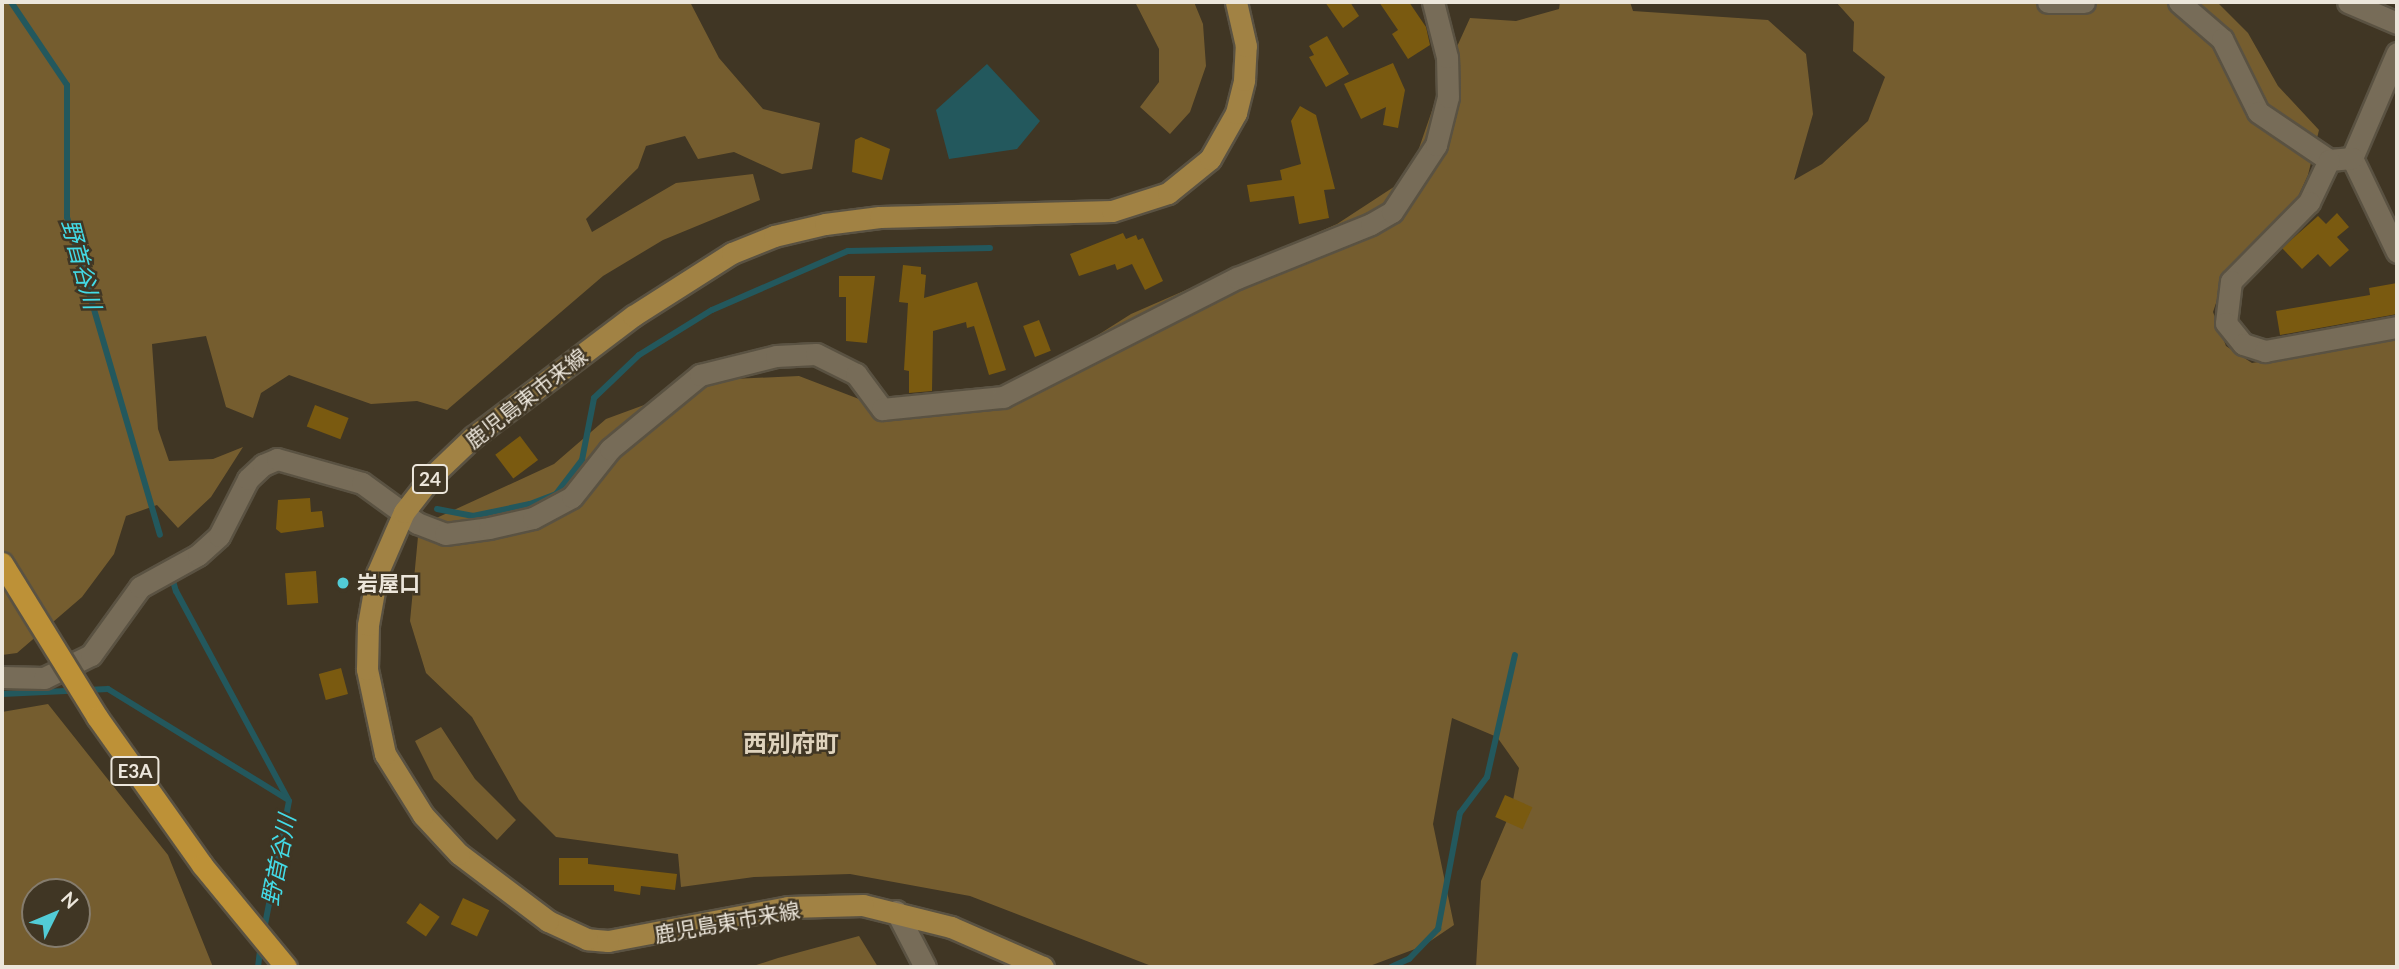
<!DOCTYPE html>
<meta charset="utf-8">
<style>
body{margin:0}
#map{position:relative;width:2399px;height:969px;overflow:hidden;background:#403624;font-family:Lato,"Noto Sans JP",sans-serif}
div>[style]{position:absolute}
.green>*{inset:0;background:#755d2f}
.water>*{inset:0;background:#23585d}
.stream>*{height:6px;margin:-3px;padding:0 3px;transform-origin:3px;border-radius:3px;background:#23585d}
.building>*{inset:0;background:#7a5a10;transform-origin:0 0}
.roads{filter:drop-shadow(2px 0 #5a5242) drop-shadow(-2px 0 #5a5242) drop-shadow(0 2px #5a5242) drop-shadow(0 -2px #5a5242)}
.minor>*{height:21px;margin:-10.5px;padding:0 10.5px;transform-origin:10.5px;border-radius:10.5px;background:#776c58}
.major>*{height:21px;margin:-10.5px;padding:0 10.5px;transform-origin:10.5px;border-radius:10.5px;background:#a18244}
.bridges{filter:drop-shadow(2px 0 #5a5242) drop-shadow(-2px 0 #5a5242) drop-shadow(0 2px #5a5242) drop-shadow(0 -2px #5a5242)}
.highway-bridge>*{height:21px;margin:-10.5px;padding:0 10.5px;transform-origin:10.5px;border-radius:10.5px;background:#bd9137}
.dots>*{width:19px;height:19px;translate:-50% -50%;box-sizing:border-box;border:4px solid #403624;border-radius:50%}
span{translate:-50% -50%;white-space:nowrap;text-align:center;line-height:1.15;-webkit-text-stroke:5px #403624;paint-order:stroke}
.shield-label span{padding:2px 5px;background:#403624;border:2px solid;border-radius:5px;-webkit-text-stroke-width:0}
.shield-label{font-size:19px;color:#ece6db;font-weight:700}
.street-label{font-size:21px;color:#ece6db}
.poi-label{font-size:21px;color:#ece6db;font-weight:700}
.left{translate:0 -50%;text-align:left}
.water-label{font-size:23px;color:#43dbe7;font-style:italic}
.quarter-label{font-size:24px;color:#dfd3bd;font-weight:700}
.frame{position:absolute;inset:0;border:4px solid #ece6db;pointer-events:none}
.north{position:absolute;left:21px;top:878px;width:70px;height:70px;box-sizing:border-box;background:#403624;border:2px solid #857c6d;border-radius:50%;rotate:47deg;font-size:19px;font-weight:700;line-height:28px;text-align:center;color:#ece6db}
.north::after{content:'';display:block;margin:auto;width:24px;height:32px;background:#52ccd6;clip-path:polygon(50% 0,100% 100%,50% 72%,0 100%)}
</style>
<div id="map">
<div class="green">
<div style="clip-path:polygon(2px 2px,690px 2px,719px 58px,763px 109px,820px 123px,812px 169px,782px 174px,734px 152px,698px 159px,685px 136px,646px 146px,638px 168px,586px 219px,592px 232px,676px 183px,753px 174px,760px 200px,663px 240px,603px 276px,447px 410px,417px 401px,371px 404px,289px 375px,261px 393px,253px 418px,226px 407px,206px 336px,152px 344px,158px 429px,169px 461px,213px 459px,243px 447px,211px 497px,178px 528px,157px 505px,126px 516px,114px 554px,82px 597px,17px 653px,2px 655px)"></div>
<div style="clip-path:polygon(1135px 2px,1194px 2px,1203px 24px,1206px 66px,1190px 112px,1170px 134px,1140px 107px,1159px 82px,1159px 49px)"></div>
<div style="clip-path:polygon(1560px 2px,1630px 2px,1633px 11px,1768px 20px,1806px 54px,1813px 114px,1794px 180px,1822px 164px,1868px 121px,1885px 77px,1853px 51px,1854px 22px,1836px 2px,2217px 2px,2248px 33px,2278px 86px,2319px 130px,2308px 175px,2296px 201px,2226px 273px,2213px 312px,2226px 346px,2252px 363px,2397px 340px,2397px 967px,1476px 967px,1481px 881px,1511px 811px,1519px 768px,1497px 737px,1452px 718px,1433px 824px,1454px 925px,1423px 946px,1367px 967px,1154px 967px,970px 896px,850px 874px,754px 877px,681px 887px,678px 854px,556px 837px,519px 800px,472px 717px,426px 673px,410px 621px,419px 526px,554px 464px,606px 419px,712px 380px,799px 376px,859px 399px,962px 408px,1030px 378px,1131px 314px,1337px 224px,1409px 177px,1445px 73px,1470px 18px,1516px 21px,1559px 9px)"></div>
<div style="clip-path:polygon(evenodd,48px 704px,168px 855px,213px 967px,2px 967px,2px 712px,48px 704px,77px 892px,77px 934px,35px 934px,35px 892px,77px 892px)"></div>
<div style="clip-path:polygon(441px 727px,475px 779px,516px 820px,497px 840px,434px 779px,415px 741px)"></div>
<div style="clip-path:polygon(859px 936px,878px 967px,750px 967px,778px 958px)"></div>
</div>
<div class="water">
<div style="clip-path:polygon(987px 64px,1040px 121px,1017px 149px,949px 159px,936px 110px)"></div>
</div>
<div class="stream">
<div style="left:11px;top:2px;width:100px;rotate:56deg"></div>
<div style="left:67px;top:85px;width:132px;rotate:90deg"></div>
<div style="left:67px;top:217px;width:331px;rotate:73.7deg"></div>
<div style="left:437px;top:509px;width:37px;rotate:11deg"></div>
<div style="left:473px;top:516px;width:58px;rotate:-11.9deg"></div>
<div style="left:530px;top:504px;width:28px;rotate:-21deg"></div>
<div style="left:556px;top:494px;width:43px;rotate:-52.6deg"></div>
<div style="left:582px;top:460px;width:63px;rotate:-79deg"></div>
<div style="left:594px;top:398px;width:62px;rotate:-43.7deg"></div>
<div style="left:639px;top:355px;width:86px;rotate:-31.7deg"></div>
<div style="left:712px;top:310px;width:148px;rotate:-23.5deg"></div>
<div style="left:848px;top:251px;width:142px;rotate:-1.2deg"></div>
<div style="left:171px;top:574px;width:18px;rotate:74deg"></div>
<div style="left:176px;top:591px;width:238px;rotate:61.7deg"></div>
<div style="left:289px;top:801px;width:131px;rotate:101deg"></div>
<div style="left:2px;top:694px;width:106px;rotate:-2.7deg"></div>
<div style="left:108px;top:689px;width:210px;rotate:31.6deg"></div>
<div style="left:258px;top:967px;width:23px;rotate:-83deg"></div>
<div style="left:1391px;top:967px;width:20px;rotate:-24deg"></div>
<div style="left:1409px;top:959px;width:42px;rotate:-46deg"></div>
<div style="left:1438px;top:929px;width:118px;rotate:-79.3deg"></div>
<div style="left:1460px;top:813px;width:45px;rotate:-53.1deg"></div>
<div style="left:1487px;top:777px;width:125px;rotate:-77.1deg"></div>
</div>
<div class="building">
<div style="clip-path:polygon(1325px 2px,1350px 2px,1359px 16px,1343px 28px)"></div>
<div style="clip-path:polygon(1379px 2px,1409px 2px,1426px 27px,1430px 45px,1408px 59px,1392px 34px,1398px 30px)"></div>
<div style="clip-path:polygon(1327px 36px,1349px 74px,1326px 87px,1309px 57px,1314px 55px,1309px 46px)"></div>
<div style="clip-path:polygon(1393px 63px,1405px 90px,1398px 128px,1383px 125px,1386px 107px,1361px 119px,1344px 84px)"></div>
<div style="clip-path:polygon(1300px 106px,1316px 115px,1335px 189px,1324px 190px,1329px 218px,1299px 224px,1294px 196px,1250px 202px,1247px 185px,1282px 180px,1280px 170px,1301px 164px,1291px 121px)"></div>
<div style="clip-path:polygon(861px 137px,890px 149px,882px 180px,852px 172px,855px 140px)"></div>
<div style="clip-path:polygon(2337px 213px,2349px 227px,2337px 237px,2349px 250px,2330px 267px,2318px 254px,2302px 269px,2282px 248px,2318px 216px,2326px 224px)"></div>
<div style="clip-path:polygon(1123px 233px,1126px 239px,1136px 235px,1138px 240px,1143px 238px,1163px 281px,1145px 290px,1132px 264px,1117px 270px,1115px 264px,1079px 276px,1070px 254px)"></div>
<div style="clip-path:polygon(903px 265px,921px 267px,921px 274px,926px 275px,924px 298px,977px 282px,1006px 370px,989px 375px,974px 326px,967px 328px,966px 322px,933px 331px,932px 391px,909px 393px,909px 371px,904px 370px,908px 303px,899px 302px)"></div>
<div style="clip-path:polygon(839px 276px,875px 276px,867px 343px,846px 341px,846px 297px,839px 297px)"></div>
<div style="clip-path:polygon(2397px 283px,2397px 314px,2280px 335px,2276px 311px,2370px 295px,2369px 288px)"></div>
<div style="left:1039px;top:320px;width:33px;height:17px;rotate:69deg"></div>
<div style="left:315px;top:405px;width:36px;height:23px;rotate:21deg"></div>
<div style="left:520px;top:436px;width:30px;height:31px;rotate:53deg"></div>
<div style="clip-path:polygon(310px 498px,311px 512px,322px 511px,324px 527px,281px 533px,276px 529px,278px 500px)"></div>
<div style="left:316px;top:571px;width:32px;height:31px;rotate:86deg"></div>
<div style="left:341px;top:668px;width:27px;height:23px;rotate:75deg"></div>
<div style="left:1505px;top:795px;width:30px;height:24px;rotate:24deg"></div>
<div style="clip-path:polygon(559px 858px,588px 858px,588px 864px,677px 874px,675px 890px,641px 886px,640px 895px,614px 891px,614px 885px,559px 885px)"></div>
<div style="left:463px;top:898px;width:29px;height:29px;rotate:25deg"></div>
<div style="left:420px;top:903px;width:24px;height:24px;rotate:35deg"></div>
</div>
<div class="roads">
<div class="minor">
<div style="left:2048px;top:2px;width:36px"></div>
<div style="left:2179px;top:2px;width:57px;rotate:40.7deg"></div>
<div style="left:2222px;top:39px;width:81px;rotate:63.7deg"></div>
<div style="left:2258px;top:112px;width:86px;rotate:34.1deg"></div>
<div style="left:2348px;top:2px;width:53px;rotate:23.2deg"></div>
<div style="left:2397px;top:53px;width:114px;rotate:113.2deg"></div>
<div style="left:2352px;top:158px;width:104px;rotate:64.4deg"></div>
<div style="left:2352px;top:158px;width:23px;rotate:175deg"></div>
<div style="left:2329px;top:160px;width:47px;rotate:115.5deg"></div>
<div style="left:2309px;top:202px;width:111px;rotate:134.6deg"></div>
<div style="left:2231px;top:281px;width:42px;rotate:96.8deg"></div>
<div style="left:2226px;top:323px;width:27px;rotate:51deg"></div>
<div style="left:2243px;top:344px;width:23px;rotate:18deg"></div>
<div style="left:2265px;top:351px;width:134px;rotate:-10.3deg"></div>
<div style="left:2px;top:677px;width:42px;rotate:1.4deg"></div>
<div style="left:44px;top:678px;width:52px;rotate:-26.1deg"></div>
<div style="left:91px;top:655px;width:84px;rotate:-54.2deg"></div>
<div style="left:140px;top:587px;width:66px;rotate:-28.9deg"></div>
<div style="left:198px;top:555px;width:28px;rotate:-42deg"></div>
<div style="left:219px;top:536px;width:64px;rotate:-63deg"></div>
<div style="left:248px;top:479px;width:21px;rotate:-43deg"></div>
<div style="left:263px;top:465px;width:15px;rotate:-23deg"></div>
<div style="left:277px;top:459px;width:88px;rotate:15.8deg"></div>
<div style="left:362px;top:483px;width:68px;rotate:36deg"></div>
<div style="left:417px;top:523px;width:30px;rotate:21deg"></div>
<div style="left:445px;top:534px;width:44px;rotate:-7.8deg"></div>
<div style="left:489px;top:528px;width:45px;rotate:-12.8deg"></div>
<div style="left:533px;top:518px;width:44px;rotate:-28.3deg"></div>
<div style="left:572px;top:497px;width:61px;rotate:-51.6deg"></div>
<div style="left:610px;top:449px;width:117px;rotate:-39.4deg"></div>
<div style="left:700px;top:375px;width:78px;rotate:-14deg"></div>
<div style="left:776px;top:356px;width:40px;rotate:-2.9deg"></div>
<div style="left:816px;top:354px;width:45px;rotate:26.6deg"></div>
<div style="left:856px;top:374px;width:44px;rotate:53.4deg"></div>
<div style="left:882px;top:409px;width:122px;rotate:-5.7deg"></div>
<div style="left:1003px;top:397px;width:263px;rotate:-27deg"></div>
<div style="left:1237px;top:278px;width:144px;rotate:-21.9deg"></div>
<div style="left:1371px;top:224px;width:24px;rotate:-30deg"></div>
<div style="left:1392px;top:212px;width:80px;rotate:-56.7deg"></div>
<div style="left:1436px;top:145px;width:49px;rotate:-76deg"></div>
<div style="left:1448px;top:97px;width:40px;rotate:-91.4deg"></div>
<div style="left:1447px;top:57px;width:57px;rotate:-104.3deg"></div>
<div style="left:896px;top:911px;width:63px;rotate:62.6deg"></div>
</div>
<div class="major">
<div style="left:1043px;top:967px;width:100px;rotate:-156.5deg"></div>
<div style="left:951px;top:927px;width:91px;rotate:-166deg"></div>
<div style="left:863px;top:905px;width:75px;rotate:178.5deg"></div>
<div style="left:788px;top:907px;width:183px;rotate:169.3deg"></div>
<div style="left:608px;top:941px;width:21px;rotate:-175deg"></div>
<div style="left:587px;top:939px;width:43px;rotate:-155.2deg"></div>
<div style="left:548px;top:921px;width:111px;rotate:-143deg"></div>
<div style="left:459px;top:854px;width:53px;rotate:-132.7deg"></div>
<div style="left:423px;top:815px;width:72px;rotate:-121.9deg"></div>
<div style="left:385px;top:754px;width:87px;rotate:-102deg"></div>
<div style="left:367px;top:669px;width:44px;rotate:-88.7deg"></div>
<div style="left:368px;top:625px;width:52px;rotate:-80deg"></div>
<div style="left:377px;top:574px;width:68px;rotate:-66.5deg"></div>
<div style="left:404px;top:512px;width:46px;rotate:-52.1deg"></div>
<div style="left:432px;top:476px;width:57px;rotate:-43.6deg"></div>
<div style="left:473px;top:437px;width:201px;rotate:-37.1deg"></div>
<div style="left:633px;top:316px;width:117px;rotate:-32.5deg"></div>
<div style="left:732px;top:253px;width:45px;rotate:-22deg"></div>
<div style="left:774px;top:236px;width:52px;rotate:-13.2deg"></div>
<div style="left:825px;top:224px;width:55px;rotate:-7.3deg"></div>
<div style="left:880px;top:217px;width:232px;rotate:-1.5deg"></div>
<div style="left:1112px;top:211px;width:59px;rotate:-17.8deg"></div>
<div style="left:1168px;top:193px;width:54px;rotate:-39deg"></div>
<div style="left:1210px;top:159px;width:53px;rotate:-60.5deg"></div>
<div style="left:1236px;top:113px;width:34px;rotate:-76deg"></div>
<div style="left:1244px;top:80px;width:34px;rotate:-87deg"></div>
<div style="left:1246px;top:46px;width:45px;rotate:-102.8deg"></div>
</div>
</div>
<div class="bridges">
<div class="highway-bridge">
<div style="left:2px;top:563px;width:181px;rotate:58.3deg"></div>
<div style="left:97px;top:717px;width:181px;rotate:54.6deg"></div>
<div style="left:202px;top:865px;width:132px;rotate:50.5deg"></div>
</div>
</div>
<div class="dots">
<div style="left:343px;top:583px;background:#52ccd6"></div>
</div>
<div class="shield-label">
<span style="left:430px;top:479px">24</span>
<span style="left:135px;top:771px">E3A</span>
</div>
<div class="street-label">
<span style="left:526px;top:398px;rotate:-38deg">鹿児島東市来線</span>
<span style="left:727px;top:922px;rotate:-10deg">鹿児島東市来線</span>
</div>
<div class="poi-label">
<span class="left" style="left:357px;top:583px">岩屋口</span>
</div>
<div class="water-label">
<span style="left:82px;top:264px;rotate:75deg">野首谷川</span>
<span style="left:278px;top:860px;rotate:-79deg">野首谷川</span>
</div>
<div class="quarter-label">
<span style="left:791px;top:743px">西別府町</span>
</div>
<div class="frame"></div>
<div class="north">N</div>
</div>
